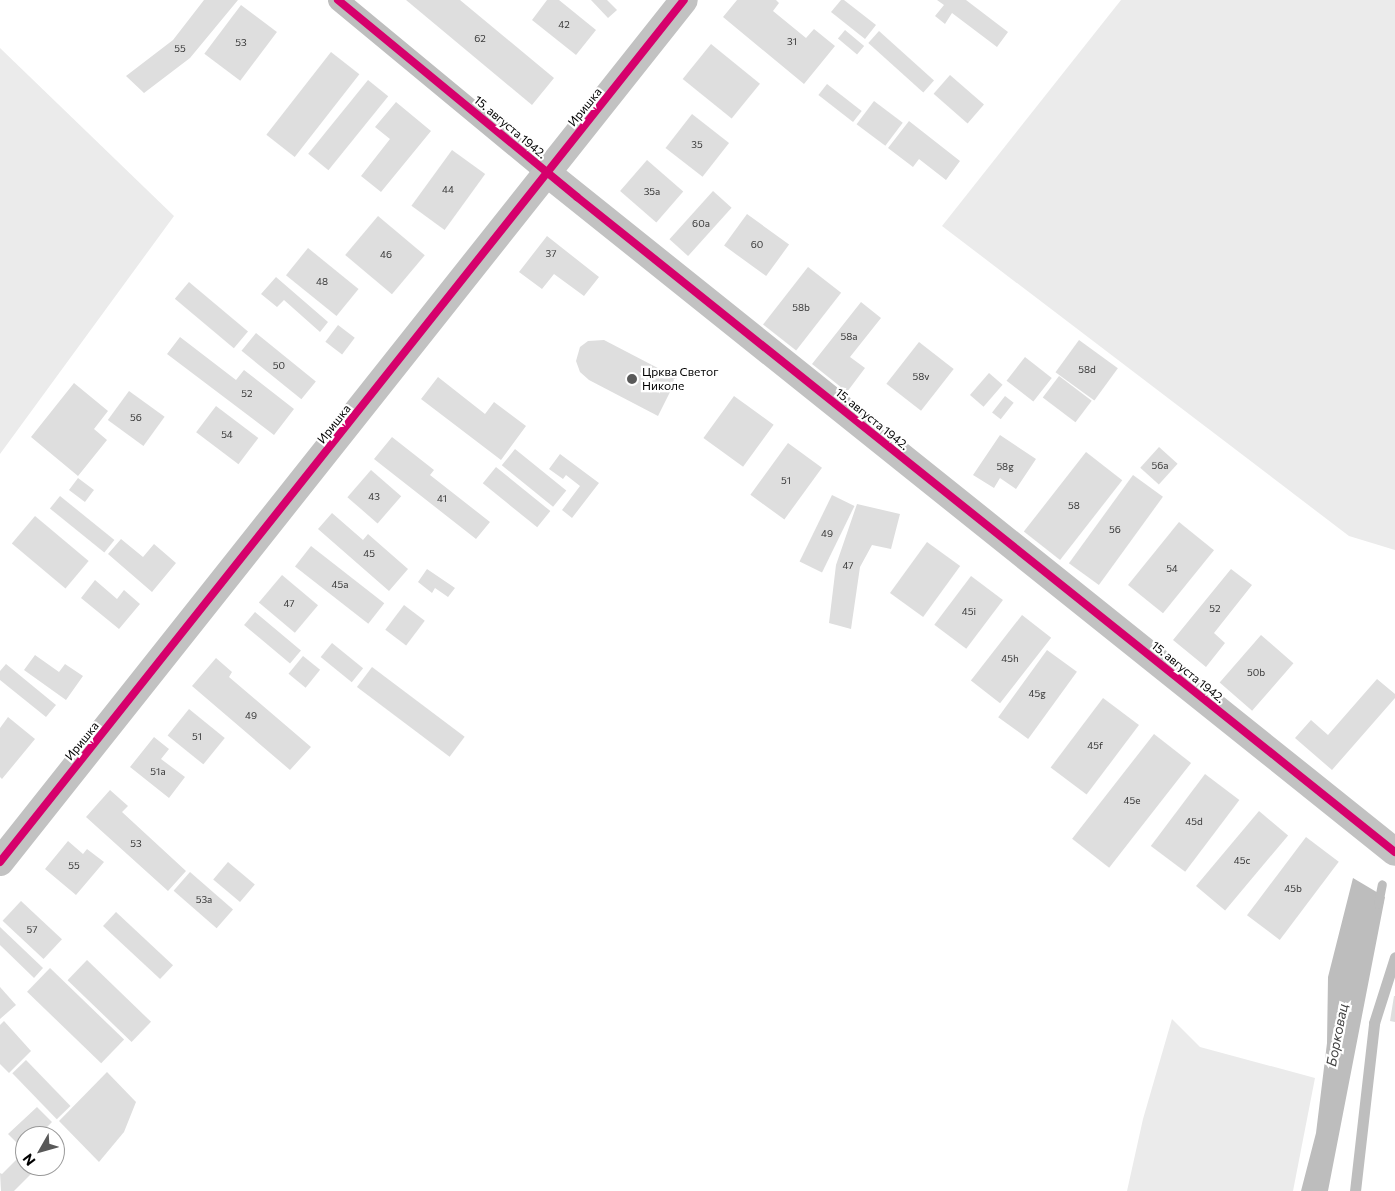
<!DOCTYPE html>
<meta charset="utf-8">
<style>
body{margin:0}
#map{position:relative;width:1395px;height:1191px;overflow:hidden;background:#fff;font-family:Commissioner,sans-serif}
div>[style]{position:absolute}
.green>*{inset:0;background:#ebebeb}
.water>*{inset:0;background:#bdbdbd}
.stream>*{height:9px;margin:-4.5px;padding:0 4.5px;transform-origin:4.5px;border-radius:4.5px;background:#bdbdbd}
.building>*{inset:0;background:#dedede;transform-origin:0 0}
.lane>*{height:11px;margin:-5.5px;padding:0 5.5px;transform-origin:5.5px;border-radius:5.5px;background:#bebebe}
.street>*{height:21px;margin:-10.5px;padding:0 10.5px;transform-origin:10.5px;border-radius:10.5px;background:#bebebe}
.secondary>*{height:28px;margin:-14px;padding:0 14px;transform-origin:14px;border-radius:14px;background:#c2c2c2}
.cycleway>*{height:8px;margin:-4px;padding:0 4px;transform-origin:4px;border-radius:4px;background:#d6006c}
.dots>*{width:14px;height:14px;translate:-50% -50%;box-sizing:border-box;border:2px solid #fff;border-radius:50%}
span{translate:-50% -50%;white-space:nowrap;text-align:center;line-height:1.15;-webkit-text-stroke:4.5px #fff;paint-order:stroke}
.number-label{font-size:10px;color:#383838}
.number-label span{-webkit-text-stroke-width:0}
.street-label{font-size:12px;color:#000}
.poi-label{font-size:12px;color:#000}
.left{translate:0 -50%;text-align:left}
.water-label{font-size:14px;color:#424242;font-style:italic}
.north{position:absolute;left:15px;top:1126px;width:50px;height:50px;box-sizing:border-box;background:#fff;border:1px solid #999;border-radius:50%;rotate:232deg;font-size:14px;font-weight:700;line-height:20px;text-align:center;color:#000}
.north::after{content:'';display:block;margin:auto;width:18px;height:22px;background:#595959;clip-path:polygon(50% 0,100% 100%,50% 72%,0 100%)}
</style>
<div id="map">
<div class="green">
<div style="clip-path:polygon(1121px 0,1395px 0,1395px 550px,1349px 536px,942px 226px)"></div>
<div style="clip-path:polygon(0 48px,174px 216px,0 454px)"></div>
<div style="clip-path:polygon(1172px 1019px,1200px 1047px,1315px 1078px,1293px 1191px,1127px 1191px,1143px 1119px)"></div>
</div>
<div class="water">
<div style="clip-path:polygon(1353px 878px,1385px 897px,1328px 1191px,1301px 1191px,1316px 1133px,1327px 1043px,1328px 977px)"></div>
</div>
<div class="stream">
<div style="left:1378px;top:904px;width:20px;rotate:-79deg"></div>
</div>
<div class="building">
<div style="clip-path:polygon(204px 0,238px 0,190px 58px,144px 93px,126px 76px,173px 40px)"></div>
<div style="clip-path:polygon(406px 0,460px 0,554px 78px,532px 105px)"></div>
<div style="clip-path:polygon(547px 0,559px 0,596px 30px,576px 55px,532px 20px)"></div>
<div style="clip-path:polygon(591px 0,607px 0,617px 10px,608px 18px)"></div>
<div style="clip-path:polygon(737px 0,776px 0,779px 3px,773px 11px,806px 38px,814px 29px,835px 46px,804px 84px,723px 17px)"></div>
<div style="clip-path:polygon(841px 0,844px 0,876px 25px,865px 39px,831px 12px)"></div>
<div style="clip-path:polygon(937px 0,966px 0,1008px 32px,997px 47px,952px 13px,945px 24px,935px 16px,944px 5px)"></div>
<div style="left:241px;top:5px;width:45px;height:61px;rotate:37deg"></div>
<div style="left:845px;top:30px;width:25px;height:11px;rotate:40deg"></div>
<div style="left:879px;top:31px;width:74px;height:16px;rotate:42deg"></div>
<div style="left:711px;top:44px;width:63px;height:45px;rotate:39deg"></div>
<div style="left:331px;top:52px;width:36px;height:105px;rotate:38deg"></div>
<div style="left:950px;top:75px;width:45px;height:25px;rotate:41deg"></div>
<div style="left:368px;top:80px;width:26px;height:95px;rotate:39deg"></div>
<div style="left:827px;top:84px;width:44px;height:14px;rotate:38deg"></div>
<div style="left:874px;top:101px;width:36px;height:29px;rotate:37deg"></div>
<div style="clip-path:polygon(396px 102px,431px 131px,381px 192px,361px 176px,390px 139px,375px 127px)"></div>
<div style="left:692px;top:114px;width:47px;height:43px;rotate:38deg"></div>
<div style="clip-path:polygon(909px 121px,960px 161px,946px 180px,919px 159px,913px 167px,888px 148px)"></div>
<div style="left:452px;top:150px;width:41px;height:69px;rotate:36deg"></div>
<div style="left:647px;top:160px;width:48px;height:41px;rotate:41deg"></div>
<div style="left:713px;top:191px;width:25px;height:65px;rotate:42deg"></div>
<div style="left:747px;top:214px;width:52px;height:39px;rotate:36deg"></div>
<div style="left:378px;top:216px;width:61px;height:51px;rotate:40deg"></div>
<div style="clip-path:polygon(547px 236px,599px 277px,584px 296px,554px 274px,542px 289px,519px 272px)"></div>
<div style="left:308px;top:248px;width:65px;height:35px;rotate:39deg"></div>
<div style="left:808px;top:267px;width:42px;height:73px;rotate:38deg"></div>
<div style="clip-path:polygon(276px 277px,328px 322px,320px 332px,284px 300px,277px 307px,261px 294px)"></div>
<div style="left:189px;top:282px;width:77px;height:22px;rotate:40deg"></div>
<div style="clip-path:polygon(861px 302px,881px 318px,850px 357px,865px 368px,847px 392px,812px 364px)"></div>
<div style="left:338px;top:325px;width:21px;height:21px;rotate:37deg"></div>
<div style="left:256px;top:333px;width:77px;height:23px;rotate:39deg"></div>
<div style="clip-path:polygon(180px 337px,236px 380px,244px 370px,294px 409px,274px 435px,167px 354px)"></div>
<div style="clip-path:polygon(604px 340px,677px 378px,658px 416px,589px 380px,580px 372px,576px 361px,580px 347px,588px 341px)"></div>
<div style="left:1079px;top:340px;width:48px;height:40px;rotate:36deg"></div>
<div style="left:919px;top:342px;width:44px;height:53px;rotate:38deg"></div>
<div style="left:1025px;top:357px;width:34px;height:30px;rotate:38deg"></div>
<div style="left:989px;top:373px;width:18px;height:29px;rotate:41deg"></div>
<div style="left:1059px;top:376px;width:41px;height:27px;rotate:37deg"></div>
<div style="clip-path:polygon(438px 377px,485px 414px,494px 402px,526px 426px,501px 460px,421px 399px)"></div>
<div style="clip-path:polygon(74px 383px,108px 411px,94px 429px,107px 440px,78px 476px,31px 437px)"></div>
<div style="left:129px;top:391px;width:44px;height:36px;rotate:36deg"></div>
<div style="left:734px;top:396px;width:49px;height:52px;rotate:36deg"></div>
<div style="left:1005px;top:396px;width:11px;height:21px;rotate:38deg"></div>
<div style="left:216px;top:406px;width:53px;height:33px;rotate:37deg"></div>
<div style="clip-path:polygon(1000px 435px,1036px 459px,1016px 489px,1000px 478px,994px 488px,973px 475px)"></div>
<div style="clip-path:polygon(392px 437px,434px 470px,430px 475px,490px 522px,476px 539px,374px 459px)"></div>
<div style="left:788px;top:443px;width:42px;height:64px;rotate:36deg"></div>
<div style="left:1159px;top:447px;width:25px;height:28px;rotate:42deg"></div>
<div style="left:515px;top:449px;width:66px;height:21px;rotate:39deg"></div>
<div style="left:1086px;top:452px;width:46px;height:101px;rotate:38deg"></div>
<div style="clip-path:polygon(560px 454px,599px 483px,572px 518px,562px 510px,580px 486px,566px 475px,563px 479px,549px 469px)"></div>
<div style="left:496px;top:467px;width:70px;height:21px;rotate:39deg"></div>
<div style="left:371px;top:470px;width:40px;height:36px;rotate:41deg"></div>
<div style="left:1133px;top:475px;width:37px;height:109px;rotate:36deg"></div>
<div style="left:78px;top:478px;width:20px;height:15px;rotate:37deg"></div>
<div style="left:832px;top:495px;width:25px;height:74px;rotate:26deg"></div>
<div style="left:60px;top:496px;width:70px;height:16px;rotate:39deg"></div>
<div style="clip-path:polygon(857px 504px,900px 514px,891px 549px,872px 545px,860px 567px,851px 629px,829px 623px,836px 565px)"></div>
<div style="clip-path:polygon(332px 513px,363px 540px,368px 534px,408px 569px,389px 591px,318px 529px)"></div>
<div style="left:35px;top:516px;width:70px;height:36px;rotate:40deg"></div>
<div style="left:1179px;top:522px;width:45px;height:81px;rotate:39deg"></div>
<div style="clip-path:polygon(121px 539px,143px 557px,154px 544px,176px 563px,152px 592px,108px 554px)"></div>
<div style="left:927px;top:542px;width:41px;height:63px;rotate:36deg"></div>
<div style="left:311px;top:546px;width:93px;height:26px;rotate:38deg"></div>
<div style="clip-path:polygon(427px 569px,455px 588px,448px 597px,435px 588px,432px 593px,418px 582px)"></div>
<div style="clip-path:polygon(1231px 569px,1252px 585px,1214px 633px,1225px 643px,1206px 667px,1173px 640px)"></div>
<div style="left:282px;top:575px;width:47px;height:36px;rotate:40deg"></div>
<div style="left:971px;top:576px;width:40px;height:61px;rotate:37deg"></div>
<div style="clip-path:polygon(95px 580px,117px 599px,124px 590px,140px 604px,119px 629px,81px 598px)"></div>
<div style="left:404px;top:605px;width:26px;height:31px;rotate:37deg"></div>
<div style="left:255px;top:612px;width:60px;height:17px;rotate:40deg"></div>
<div style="left:1022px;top:615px;width:37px;height:83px;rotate:38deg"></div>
<div style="left:1261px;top:635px;width:43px;height:63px;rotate:41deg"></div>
<div style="left:332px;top:643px;width:40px;height:18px;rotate:39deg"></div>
<div style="left:1047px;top:650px;width:37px;height:83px;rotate:36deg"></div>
<div style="clip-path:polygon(35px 655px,59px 672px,65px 664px,83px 676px,66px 700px,24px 670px)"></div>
<div style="left:303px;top:656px;width:22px;height:23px;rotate:39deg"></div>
<div style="clip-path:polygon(216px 658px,232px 672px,229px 677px,311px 747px,290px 770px,192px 686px)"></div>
<div style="clip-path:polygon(6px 664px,56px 705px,46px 717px,0 680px,0 671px)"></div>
<div style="left:372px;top:667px;width:116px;height:25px;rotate:37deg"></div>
<div style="clip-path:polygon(1377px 679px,1395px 694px,1395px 698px,1332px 770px,1295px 738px,1311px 720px,1328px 735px)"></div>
<div style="left:1103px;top:698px;width:45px;height:87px;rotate:37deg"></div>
<div style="left:189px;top:709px;width:46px;height:34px;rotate:39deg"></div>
<div style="clip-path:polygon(8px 717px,35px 739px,2px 779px,0 777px,0 728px)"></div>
<div style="left:1154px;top:734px;width:47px;height:133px;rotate:38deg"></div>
<div style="clip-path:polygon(154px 737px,169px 749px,161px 759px,185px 777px,169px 798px,130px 767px)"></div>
<div style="left:1205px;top:774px;width:43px;height:90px;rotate:37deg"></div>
<div style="clip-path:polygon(110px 790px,128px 806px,122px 812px,186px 871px,168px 891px,86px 817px)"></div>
<div style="left:1259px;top:811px;width:38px;height:98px;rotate:40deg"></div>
<div style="left:1306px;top:837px;width:41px;height:98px;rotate:37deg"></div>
<div style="clip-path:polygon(68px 841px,83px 854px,87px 849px,104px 862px,76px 895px,45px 869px)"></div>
<div style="left:228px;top:862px;width:35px;height:23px;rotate:40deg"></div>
<div style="left:190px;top:872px;width:57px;height:25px;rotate:41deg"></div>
<div style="left:21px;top:901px;width:56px;height:27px;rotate:43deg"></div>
<div style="left:116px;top:912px;width:78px;height:19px;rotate:43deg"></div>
<div style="clip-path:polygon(0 927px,43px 968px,34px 978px,0 945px)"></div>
<div style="left:87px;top:960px;width:89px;height:28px;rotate:44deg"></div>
<div style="left:50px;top:968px;width:103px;height:33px;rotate:44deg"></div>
<div style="clip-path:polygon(0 987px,16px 1005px,0 1019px)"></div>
<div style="clip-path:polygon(1394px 996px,1395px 996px,1395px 1022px,1390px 1021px)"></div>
<div style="clip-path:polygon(4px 1021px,31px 1051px,9px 1073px,0 1064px,0 1025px)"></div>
<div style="left:26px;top:1060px;width:64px;height:19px;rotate:46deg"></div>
<div style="clip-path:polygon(107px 1072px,136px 1102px,124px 1132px,99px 1162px,59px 1121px)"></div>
<div style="clip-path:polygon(37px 1107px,52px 1122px,38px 1136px,25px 1136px,24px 1150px,8px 1134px)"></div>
<div style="clip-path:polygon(21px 1155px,25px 1159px,25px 1166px,32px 1166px,36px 1169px,14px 1191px,1px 1191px,0 1173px,2px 1174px)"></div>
</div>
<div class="lane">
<div style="left:1355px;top:1191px;width:169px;rotate:-83.5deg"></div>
<div style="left:1374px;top:1023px;width:69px;rotate:-72.3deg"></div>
</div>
<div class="street">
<div style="left:338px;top:0;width:271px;rotate:39.6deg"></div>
</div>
<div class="secondary">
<div style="left:547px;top:173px;width:1086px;rotate:38.68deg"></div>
<div style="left:0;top:862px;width:1100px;rotate:-51.57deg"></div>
</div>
<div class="cycleway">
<div style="left:338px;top:0;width:310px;rotate:39.5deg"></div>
<div style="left:577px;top:197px;width:1048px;rotate:38.69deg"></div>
<div style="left:0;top:862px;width:1100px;rotate:-51.57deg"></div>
</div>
<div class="dots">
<div style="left:632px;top:379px;background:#595959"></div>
</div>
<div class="number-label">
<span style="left:564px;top:25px">42</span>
<span style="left:480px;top:39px">62</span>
<span style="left:792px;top:42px">31</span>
<span style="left:241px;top:43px">53</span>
<span style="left:180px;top:49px">55</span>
<span style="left:697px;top:145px">35</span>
<span style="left:448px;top:190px">44</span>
<span style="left:652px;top:192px">35a</span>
<span style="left:701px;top:224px">60a</span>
<span style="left:757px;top:245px">60</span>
<span style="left:551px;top:254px">37</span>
<span style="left:386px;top:255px">46</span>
<span style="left:322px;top:282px">48</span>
<span style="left:801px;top:308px">58b</span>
<span style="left:849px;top:337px">58a</span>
<span style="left:279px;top:366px">50</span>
<span style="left:1087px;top:370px">58d</span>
<span style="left:921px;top:377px">58v</span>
<span style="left:247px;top:394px">52</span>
<span style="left:136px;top:418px">56</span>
<span style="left:227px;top:435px">54</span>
<span style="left:1160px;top:466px">56a</span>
<span style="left:1005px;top:467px">58g</span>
<span style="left:786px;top:481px">51</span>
<span style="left:374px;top:497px">43</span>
<span style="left:442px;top:499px">41</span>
<span style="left:1074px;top:506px">58</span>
<span style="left:1115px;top:530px">56</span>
<span style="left:827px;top:534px">49</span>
<span style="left:369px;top:554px">45</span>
<span style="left:848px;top:566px">47</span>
<span style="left:1172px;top:569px">54</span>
<span style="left:340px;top:585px">45a</span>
<span style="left:289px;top:604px">47</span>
<span style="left:1215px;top:609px">52</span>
<span style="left:969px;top:612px">45i</span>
<span style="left:1010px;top:659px">45h</span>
<span style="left:1256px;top:673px">50b</span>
<span style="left:1037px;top:694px">45g</span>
<span style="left:251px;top:716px">49</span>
<span style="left:197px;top:737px">51</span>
<span style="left:1095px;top:746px">45f</span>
<span style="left:158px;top:772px">51a</span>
<span style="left:1132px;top:801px">45e</span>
<span style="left:1194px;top:822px">45d</span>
<span style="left:136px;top:844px">53</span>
<span style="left:1242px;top:861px">45c</span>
<span style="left:74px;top:866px">55</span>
<span style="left:1293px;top:889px">45b</span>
<span style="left:204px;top:900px">53a</span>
<span style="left:32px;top:930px">57</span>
</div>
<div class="street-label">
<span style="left:585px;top:107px;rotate:-51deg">Иришка</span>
<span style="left:510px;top:127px;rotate:40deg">15. августа 1942.</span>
<span style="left:872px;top:419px;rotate:39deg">15. августа 1942.</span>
<span style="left:334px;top:424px;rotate:-52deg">Иришка</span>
<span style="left:1188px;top:672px;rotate:39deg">15. августа 1942.</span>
<span style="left:82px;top:741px;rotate:-51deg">Иришка</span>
</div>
<div class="poi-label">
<span class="left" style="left:642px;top:379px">Црква Светог<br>Николе</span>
</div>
<div class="water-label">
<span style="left:1337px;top:1035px;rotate:-79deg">Борковац</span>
</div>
<div class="north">N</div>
</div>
